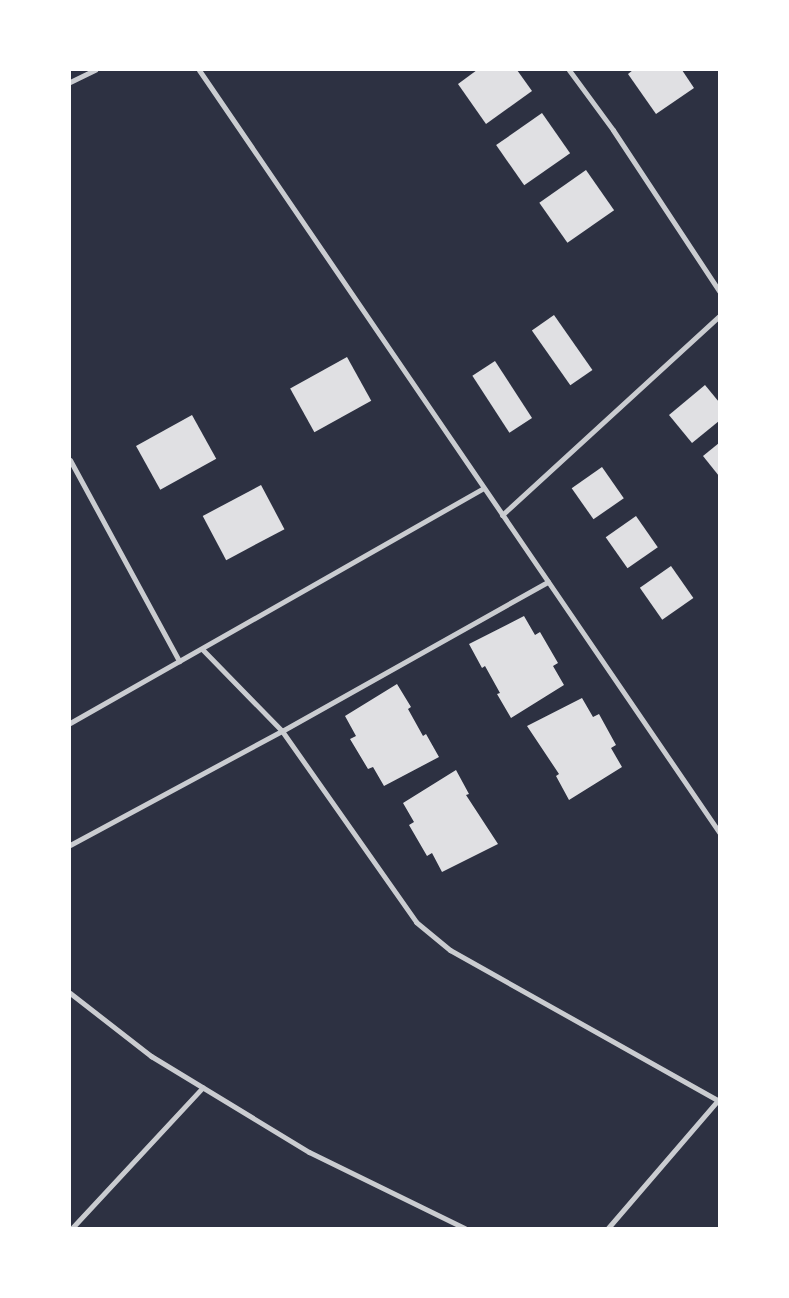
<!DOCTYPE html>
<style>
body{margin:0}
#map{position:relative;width:789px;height:1298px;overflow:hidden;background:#2d3142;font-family:"Exo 2",sans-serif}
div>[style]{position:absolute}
.building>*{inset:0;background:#e0e0e3;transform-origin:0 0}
.minor>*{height:5px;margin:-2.5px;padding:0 2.5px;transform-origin:2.5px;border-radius:2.5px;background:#caccd0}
span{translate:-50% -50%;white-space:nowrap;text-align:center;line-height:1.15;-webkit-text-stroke:4.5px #fff;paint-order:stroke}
.frame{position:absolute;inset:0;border:71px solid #fff;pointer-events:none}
</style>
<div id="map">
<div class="building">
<div style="clip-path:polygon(477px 70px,517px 70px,532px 91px,486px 124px,458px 84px)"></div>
<div style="clip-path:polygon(633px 70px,682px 70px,694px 88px,656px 114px,628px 74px)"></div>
<div style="left:542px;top:113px;width:49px;height:56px;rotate:55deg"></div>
<div style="left:586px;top:170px;width:49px;height:57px;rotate:55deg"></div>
<div style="left:554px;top:315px;width:67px;height:27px;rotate:55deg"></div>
<div style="left:347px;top:357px;width:50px;height:65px;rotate:61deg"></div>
<div style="left:495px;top:361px;width:68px;height:27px;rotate:57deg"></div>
<div style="clip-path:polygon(705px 385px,719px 402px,719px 421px,692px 443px,669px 415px)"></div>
<div style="left:192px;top:415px;width:50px;height:64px;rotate:61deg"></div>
<div style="clip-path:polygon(719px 443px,719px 476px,703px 456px)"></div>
<div style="left:602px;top:467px;width:38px;height:37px;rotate:55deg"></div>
<div style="left:261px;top:485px;width:50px;height:66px;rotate:62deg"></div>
<div style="left:636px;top:516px;width:38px;height:37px;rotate:55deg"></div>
<div style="left:671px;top:566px;width:39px;height:38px;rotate:55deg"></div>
<div style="clip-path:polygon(524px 616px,535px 635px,540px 632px,558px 663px,553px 666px,564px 685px,511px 718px,497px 694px,500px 693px,485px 666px,482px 668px,469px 644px)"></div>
<div style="clip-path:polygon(397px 684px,411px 707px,408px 709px,423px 736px,426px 734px,439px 757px,384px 786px,373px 767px,368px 769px,350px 739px,356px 736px,345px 716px)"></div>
<div style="clip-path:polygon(582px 698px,593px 717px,599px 714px,616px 745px,611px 748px,622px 767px,569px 800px,556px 776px,559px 774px,527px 726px)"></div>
<div style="clip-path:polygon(456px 770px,469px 794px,466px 795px,498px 844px,442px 872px,432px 853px,427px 856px,409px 825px,414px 822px,403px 803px)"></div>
</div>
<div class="minor">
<div style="left:199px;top:70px;width:923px;rotate:55.69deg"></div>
<div style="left:569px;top:70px;width:74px;rotate:53.7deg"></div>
<div style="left:613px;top:130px;width:193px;rotate:56.6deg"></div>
<div style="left:70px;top:82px;width:28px;rotate:-26deg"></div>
<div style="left:70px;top:460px;width:229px;rotate:61.5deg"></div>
<div style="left:502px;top:515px;width:294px;rotate:-42.5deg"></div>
<div style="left:202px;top:649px;width:115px;rotate:45.7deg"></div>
<div style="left:282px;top:731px;width:233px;rotate:54.9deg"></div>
<div style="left:416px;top:922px;width:44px;rotate:39.5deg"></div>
<div style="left:450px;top:950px;width:306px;rotate:29.3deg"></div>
<div style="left:70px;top:723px;width:475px;rotate:-29.6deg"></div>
<div style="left:70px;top:845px;width:241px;rotate:-28.3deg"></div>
<div style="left:282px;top:731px;width:305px;rotate:-29.3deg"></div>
<div style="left:70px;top:993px;width:103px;rotate:37.9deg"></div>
<div style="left:151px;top:1056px;width:185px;rotate:31.3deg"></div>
<div style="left:309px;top:1152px;width:173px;rotate:26.1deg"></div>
<div style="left:72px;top:1228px;width:192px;rotate:-47.1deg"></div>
<div style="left:608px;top:1228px;width:170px;rotate:-49.3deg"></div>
</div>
<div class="frame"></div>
</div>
